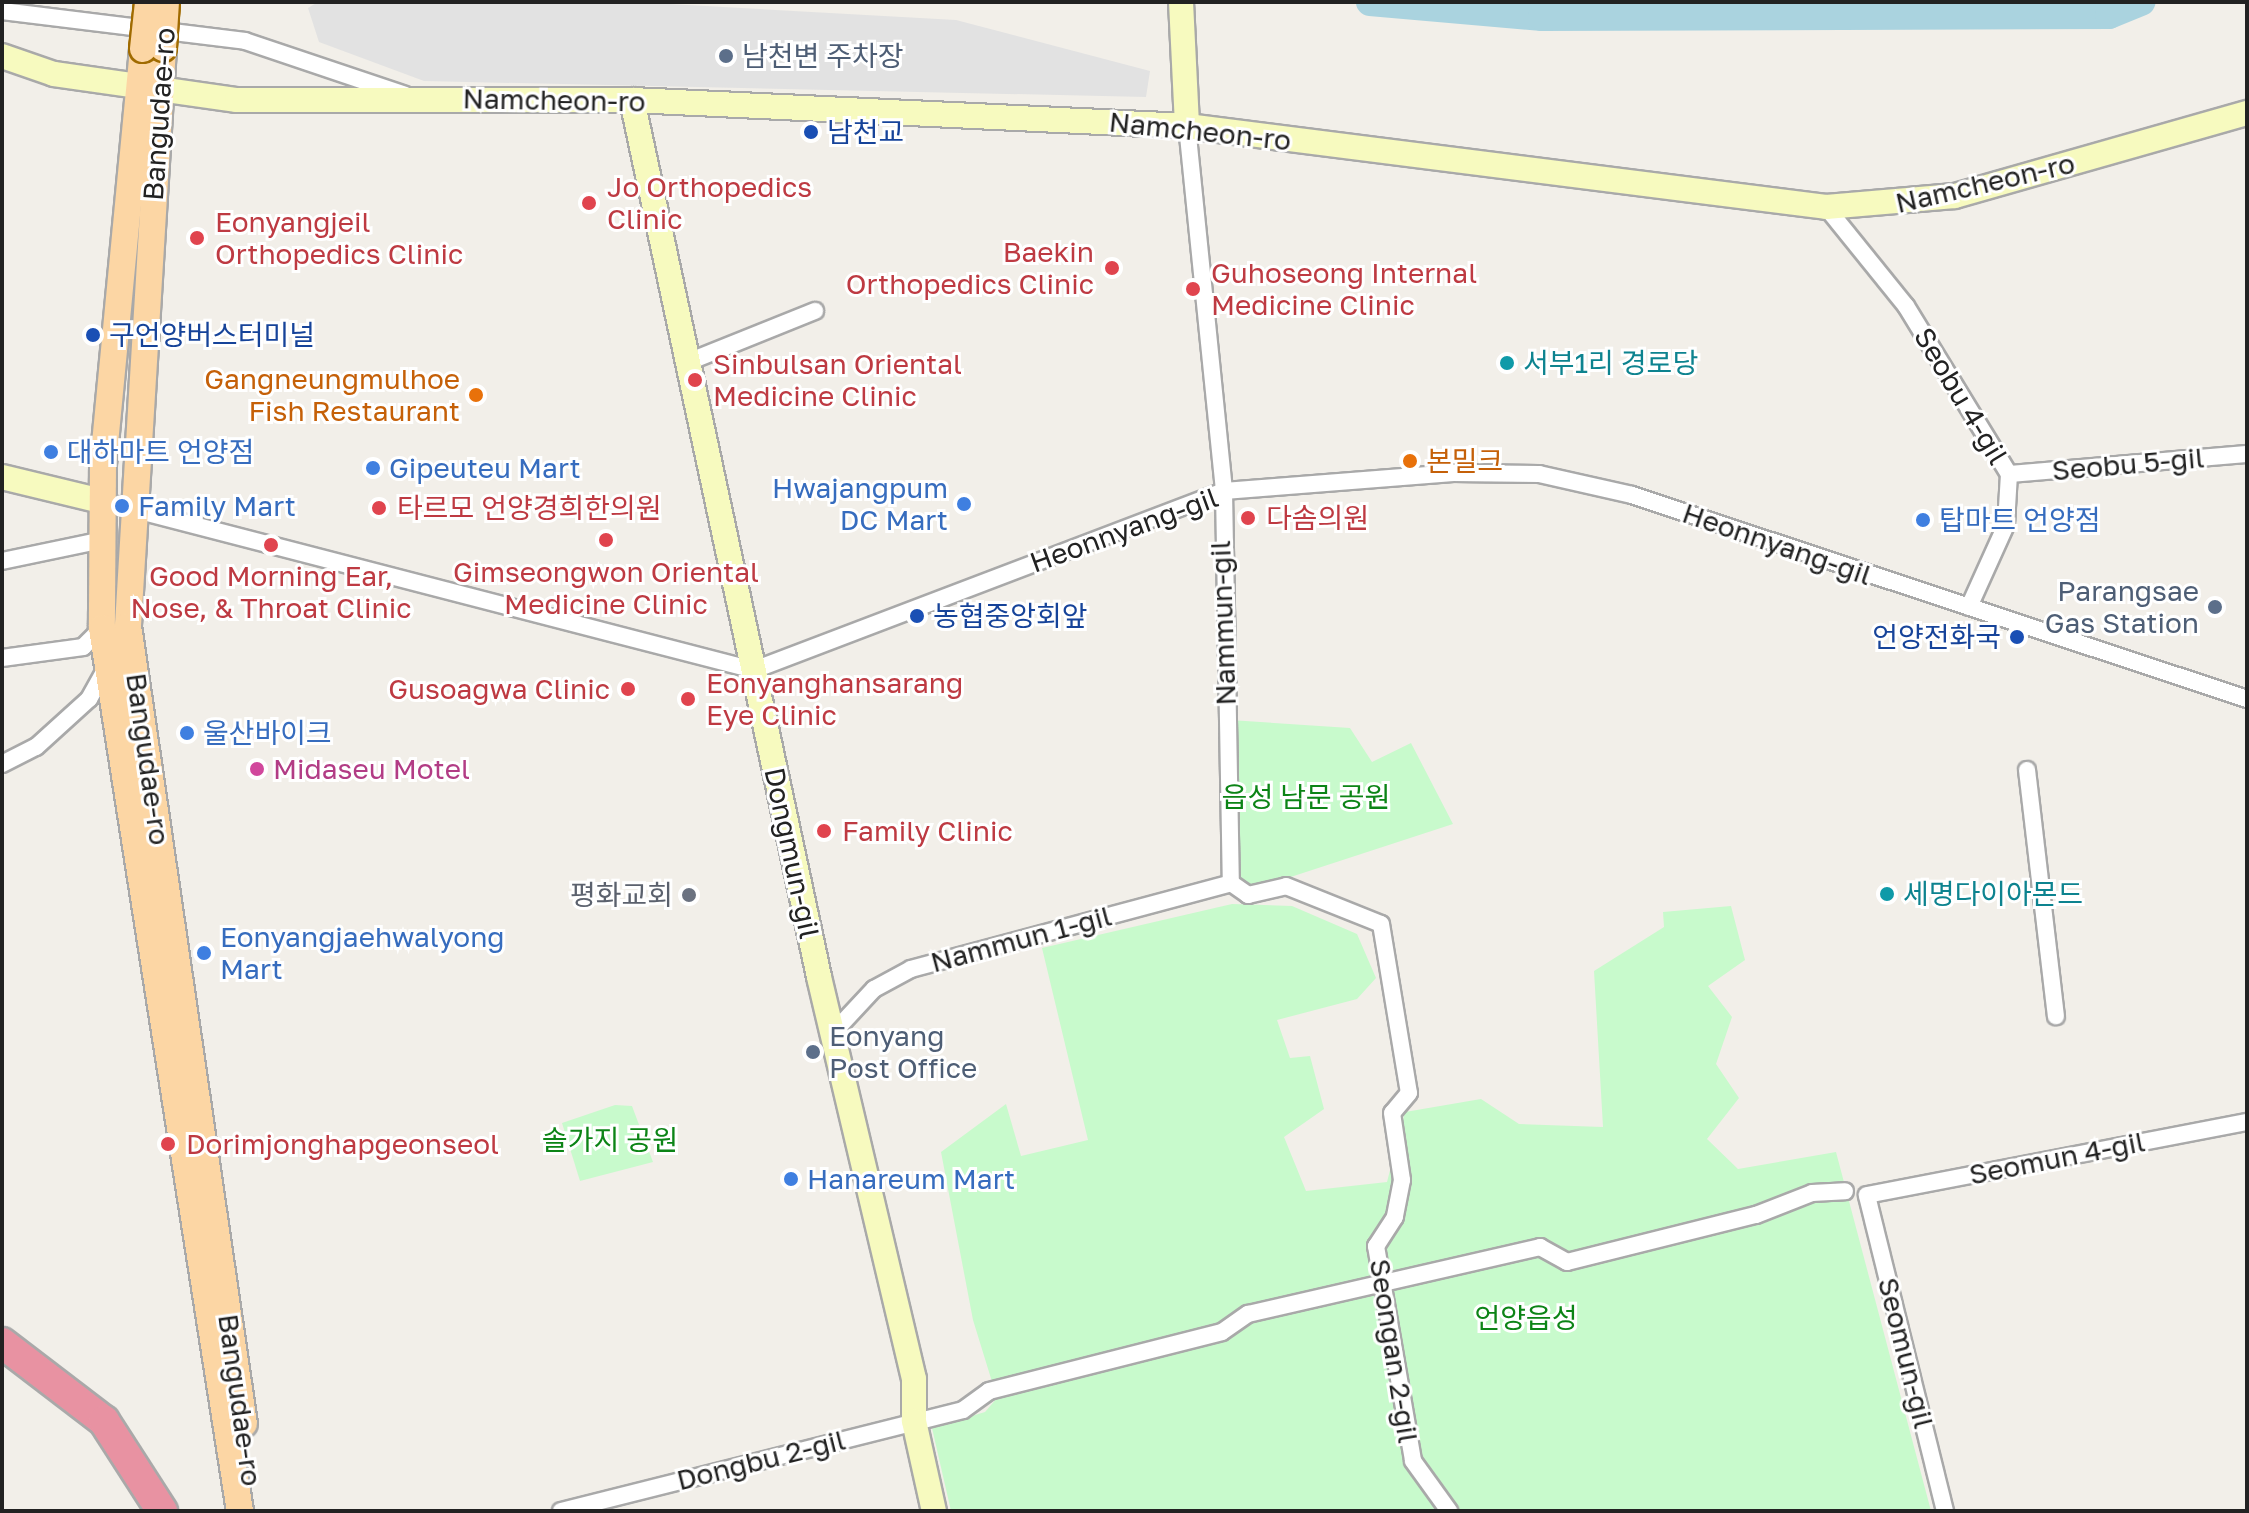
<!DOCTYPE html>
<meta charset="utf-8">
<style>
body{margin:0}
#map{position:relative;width:2249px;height:1513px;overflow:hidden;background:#f2efe9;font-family:"Golos Text","Noto Sans KR",sans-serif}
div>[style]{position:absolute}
.park>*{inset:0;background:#c8facc}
.parking>*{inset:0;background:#e2e2e2}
.river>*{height:28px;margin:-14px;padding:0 14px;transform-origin:14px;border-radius:14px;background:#aad3df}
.roads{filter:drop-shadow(2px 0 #a9a9a9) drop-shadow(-2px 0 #a9a9a9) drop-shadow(0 2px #a9a9a9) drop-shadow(0 -2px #a9a9a9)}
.street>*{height:16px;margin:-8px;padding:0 8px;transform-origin:8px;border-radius:8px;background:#fff}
.secondary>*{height:24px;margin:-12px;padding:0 12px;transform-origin:12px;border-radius:12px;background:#f7fabf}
.primary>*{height:26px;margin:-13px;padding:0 13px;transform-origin:13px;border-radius:13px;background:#fcd6a4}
.highway>*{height:30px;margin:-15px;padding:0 15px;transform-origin:15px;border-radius:15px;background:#e892a2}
.bridges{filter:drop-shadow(2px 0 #a06b00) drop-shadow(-2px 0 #a06b00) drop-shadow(0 2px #a06b00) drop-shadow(0 -2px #a06b00)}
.primary-bridge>*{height:26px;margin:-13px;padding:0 13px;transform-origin:13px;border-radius:13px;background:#fcd6a4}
.dots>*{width:22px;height:22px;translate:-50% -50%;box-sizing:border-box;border:4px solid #fff;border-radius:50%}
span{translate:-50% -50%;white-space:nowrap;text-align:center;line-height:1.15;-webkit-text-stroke:6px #fff;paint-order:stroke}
.service-label{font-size:28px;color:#4e5e75}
.left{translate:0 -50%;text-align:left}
.right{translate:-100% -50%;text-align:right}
.street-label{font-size:28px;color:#222}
.transit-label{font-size:28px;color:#164399}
.health-label{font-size:28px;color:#be3a42}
.culture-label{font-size:28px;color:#0d838f}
.food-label{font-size:28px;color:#c56008}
.shop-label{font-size:28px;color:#366cbe}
.hotel-label{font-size:28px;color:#b23c85}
.park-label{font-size:28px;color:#0c8416}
.worship-label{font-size:28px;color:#5b616d}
.frame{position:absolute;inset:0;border:4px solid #222;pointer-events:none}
</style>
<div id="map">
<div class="park">
<div style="clip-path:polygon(1230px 720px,1350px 728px,1372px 762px,1411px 743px,1453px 824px,1251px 890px,1237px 877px)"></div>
<div style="clip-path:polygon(1232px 904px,1292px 906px,1357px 934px,1376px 978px,1357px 999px,1277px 1020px,1290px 1058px,1310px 1056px,1324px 1109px,1284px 1137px,1306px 1191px,1387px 1182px,1405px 1112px,1481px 1099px,1519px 1124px,1603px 1127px,1594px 971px,1664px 927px,1663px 912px,1731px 906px,1745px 960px,1708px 986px,1732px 1017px,1716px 1064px,1739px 1098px,1707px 1139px,1738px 1169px,1836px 1152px,1931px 1511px,951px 1511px,932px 1428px,985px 1412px,997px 1398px,973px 1320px,941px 1152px,1006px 1104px,1021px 1156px,1088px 1140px,1042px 948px)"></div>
<div style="clip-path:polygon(615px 1105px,632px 1106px,653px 1162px,580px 1181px,562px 1123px)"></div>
</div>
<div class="parking">
<div style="clip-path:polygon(318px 2px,634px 2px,956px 20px,1150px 71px,1146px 97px,424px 81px,319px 42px,308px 8px)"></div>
</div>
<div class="river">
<div style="left:1370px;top:2px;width:173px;rotate:5deg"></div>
<div style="left:1542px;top:17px;width:567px;rotate:-0.2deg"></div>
<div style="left:2109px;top:15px;width:35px;rotate:-22deg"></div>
</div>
<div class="roads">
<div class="street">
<div style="left:2px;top:11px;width:245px;rotate:7deg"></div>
<div style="left:245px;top:41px;width:169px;rotate:18.6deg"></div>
<div style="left:1187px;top:126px;width:367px;rotate:84.2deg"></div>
<div style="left:1224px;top:491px;width:392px;rotate:89deg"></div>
<div style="left:1826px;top:207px;width:127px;rotate:51.1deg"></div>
<div style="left:1906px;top:306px;width:197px;rotate:58.5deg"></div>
<div style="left:2009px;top:474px;width:51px;rotate:93.4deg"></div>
<div style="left:2006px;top:525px;width:90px;rotate:114.3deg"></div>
<div style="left:688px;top:362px;width:137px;rotate:-21.9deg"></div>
<div style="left:2009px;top:474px;width:239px;rotate:-4.8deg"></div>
<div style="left:101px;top:501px;width:675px;rotate:14.51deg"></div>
<div style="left:754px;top:670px;width:503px;rotate:-20.85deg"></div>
<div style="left:1224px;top:491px;width:230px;rotate:-4.5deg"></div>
<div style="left:1453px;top:473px;width:86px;rotate:0.7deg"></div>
<div style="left:1539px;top:474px;width:95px;rotate:12.7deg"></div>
<div style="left:1632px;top:495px;width:648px;rotate:18.35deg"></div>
<div style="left:2px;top:561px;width:98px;rotate:-11.8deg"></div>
<div style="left:2px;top:658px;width:82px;rotate:-7.7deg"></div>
<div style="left:83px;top:647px;width:27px;rotate:-45deg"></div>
<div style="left:2px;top:764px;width:38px;rotate:-27deg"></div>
<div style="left:36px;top:747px;width:72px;rotate:-42.2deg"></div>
<div style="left:89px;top:699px;width:35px;rotate:-61deg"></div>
<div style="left:2027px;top:770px;width:248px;rotate:83.3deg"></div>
<div style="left:1231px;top:883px;width:21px;rotate:35deg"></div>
<div style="left:1248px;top:895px;width:39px;rotate:-13deg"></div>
<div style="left:1286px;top:886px;width:102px;rotate:21.8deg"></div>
<div style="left:1381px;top:924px;width:171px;rotate:80.6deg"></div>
<div style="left:1409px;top:1093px;width:26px;rotate:130deg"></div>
<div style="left:1392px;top:1113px;width:68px;rotate:81.5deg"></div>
<div style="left:1402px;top:1180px;width:38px;rotate:101deg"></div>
<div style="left:1395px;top:1217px;width:35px;rotate:123deg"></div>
<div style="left:1376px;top:1246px;width:218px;rotate:80.2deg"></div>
<div style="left:1413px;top:1461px;width:62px;rotate:54.2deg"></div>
<div style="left:832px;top:1034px;width:62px;rotate:-47deg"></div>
<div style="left:874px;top:989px;width:42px;rotate:-28.4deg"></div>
<div style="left:911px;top:969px;width:331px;rotate:-15deg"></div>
<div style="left:561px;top:1511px;width:414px;rotate:-14.1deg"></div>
<div style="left:963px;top:1410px;width:32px;rotate:-36deg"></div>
<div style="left:989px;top:1391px;width:240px;rotate:-14.2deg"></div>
<div style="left:1222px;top:1332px;width:32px;rotate:-35deg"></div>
<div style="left:1248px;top:1314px;width:300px;rotate:-12.9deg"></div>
<div style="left:1540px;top:1247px;width:31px;rotate:29deg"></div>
<div style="left:1567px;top:1262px;width:195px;rotate:-14deg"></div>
<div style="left:1756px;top:1215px;width:60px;rotate:-21.4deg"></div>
<div style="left:1812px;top:1193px;width:33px;rotate:-3deg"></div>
<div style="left:1945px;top:1511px;width:325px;rotate:-103.9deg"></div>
<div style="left:1867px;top:1195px;width:387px;rotate:-10.9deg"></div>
</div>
<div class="secondary">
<div style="left:1181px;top:2px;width:124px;rotate:87.2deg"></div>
<div style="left:2px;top:56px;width:55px;rotate:19.1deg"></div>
<div style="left:54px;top:74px;width:185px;rotate:8.1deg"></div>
<div style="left:237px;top:100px;width:395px"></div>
<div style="left:632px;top:100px;width:556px;rotate:2.68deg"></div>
<div style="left:1187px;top:126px;width:644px;rotate:7.22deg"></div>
<div style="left:1826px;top:207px;width:129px;rotate:-4.9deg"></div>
<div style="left:1955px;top:196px;width:304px;rotate:-15.9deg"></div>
<div style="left:632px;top:100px;width:897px;rotate:77.96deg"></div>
<div style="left:819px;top:977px;width:413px;rotate:76.7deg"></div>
<div style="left:914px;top:1379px;width:42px;rotate:90deg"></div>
<div style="left:914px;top:1421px;width:92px;rotate:77.5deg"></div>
<div style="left:2px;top:477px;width:102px;rotate:13.6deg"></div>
</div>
<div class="primary">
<div style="left:163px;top:48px;width:579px;rotate:93.47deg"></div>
<div style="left:128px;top:626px;width:806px;rotate:81.73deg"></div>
<div style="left:143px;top:49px;width:418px;rotate:95.5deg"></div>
<div style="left:103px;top:465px;width:163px;rotate:90.4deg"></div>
<div style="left:102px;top:628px;width:894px;rotate:81.12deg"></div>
</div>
<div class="highway">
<div style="left:2px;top:1343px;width:128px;rotate:37.4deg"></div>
<div style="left:104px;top:1421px;width:107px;rotate:57.2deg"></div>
</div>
</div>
<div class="bridges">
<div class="primary-bridge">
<div style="left:163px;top:48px;width:46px;rotate:-86.3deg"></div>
<div style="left:143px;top:49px;width:47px;rotate:-83.9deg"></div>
</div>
</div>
<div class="dots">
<div style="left:726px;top:56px;background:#5c6f8a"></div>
<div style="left:811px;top:132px;background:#1a4fb4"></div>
<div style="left:589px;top:203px;background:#e0444e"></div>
<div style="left:197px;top:238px;background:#e0444e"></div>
<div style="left:1112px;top:268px;background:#e0444e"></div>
<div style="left:1193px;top:289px;background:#e0444e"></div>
<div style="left:93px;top:335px;background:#1a4fb4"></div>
<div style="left:1507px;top:363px;background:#0f9aa8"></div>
<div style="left:695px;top:380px;background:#e0444e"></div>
<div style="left:476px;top:395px;background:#e8710a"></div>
<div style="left:51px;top:452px;background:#3f7fe0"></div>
<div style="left:1410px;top:461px;background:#e8710a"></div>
<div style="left:373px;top:468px;background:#3f7fe0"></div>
<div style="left:964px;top:504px;background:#3f7fe0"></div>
<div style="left:122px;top:506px;background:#3f7fe0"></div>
<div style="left:379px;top:508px;background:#e0444e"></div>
<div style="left:1248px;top:518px;background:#e0444e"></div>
<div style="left:1923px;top:520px;background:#3f7fe0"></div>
<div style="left:606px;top:540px;background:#e0444e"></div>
<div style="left:271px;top:545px;background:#e0444e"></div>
<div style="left:2215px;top:607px;background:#5c6f8a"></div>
<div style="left:917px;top:616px;background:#1a4fb4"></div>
<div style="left:2017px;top:637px;background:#1a4fb4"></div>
<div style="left:628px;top:689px;background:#e0444e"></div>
<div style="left:688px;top:699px;background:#e0444e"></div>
<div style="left:187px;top:733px;background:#3f7fe0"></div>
<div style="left:257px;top:769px;background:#d1479c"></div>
<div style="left:824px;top:831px;background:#e0444e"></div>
<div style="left:1887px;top:894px;background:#0f9aa8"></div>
<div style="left:689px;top:895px;background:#6b7280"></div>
<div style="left:204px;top:953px;background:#3f7fe0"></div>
<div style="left:813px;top:1052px;background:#5c6f8a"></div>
<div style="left:168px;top:1144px;background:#e0444e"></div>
<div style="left:791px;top:1179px;background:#3f7fe0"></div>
</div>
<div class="service-label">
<span class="left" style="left:742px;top:56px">남천변 주차장</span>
<span class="right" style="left:2199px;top:607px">Parangsae<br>Gas Station</span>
<span class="left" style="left:829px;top:1052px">Eonyang<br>Post Office</span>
</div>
<div class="street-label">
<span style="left:554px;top:100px;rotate:1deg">Namcheon-ro</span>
<span style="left:159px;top:114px;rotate:-86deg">Bangudae-ro</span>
<span style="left:1200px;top:131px;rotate:6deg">Namcheon-ro</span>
<span style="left:1985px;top:183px;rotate:-13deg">Namcheon-ro</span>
<span style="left:1961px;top:396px;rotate:59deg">Seobu 4-gil</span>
<span style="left:2128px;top:464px;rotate:-5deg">Seobu 5-gil</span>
<span style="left:1124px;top:530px;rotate:-20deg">Heonnyang-gil</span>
<span style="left:1777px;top:544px;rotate:19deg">Heonnyang-gil</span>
<span style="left:1223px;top:623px;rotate:-92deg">Nammun-gil</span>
<span style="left:148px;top:759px;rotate:82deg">Bangudae-ro</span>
<span style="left:792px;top:853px;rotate:78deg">Dongmun-gil</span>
<span style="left:1021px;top:939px;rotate:-15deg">Nammun 1-gil</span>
<span style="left:2057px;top:1158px;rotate:-11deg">Seomun 4-gil</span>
<span style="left:1394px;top:1351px;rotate:81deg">Seongan 2-gil</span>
<span style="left:1906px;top:1353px;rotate:76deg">Seomun-gil</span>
<span style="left:240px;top:1400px;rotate:82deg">Bangudae-ro</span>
<span style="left:761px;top:1460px;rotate:-14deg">Dongbu 2-gil</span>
</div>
<div class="transit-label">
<span class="left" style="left:827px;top:132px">남천교</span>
<span class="left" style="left:109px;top:335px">구언양버스터미널</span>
<span class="left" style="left:933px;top:616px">농협중앙회앞</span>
<span class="right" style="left:2001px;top:637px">언양전화국</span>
</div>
<div class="health-label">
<span class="left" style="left:607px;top:203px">Jo Orthopedics<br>Clinic</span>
<span class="left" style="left:215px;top:238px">Eonyangjeil<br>Orthopedics Clinic</span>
<span class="right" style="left:1094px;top:268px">Baekin<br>Orthopedics Clinic</span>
<span class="left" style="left:1211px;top:289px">Guhoseong Internal<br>Medicine Clinic</span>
<span class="left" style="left:713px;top:380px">Sinbulsan Oriental<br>Medicine Clinic</span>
<span class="left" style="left:397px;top:508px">타르모 언양경희한의원</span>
<span class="left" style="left:1266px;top:518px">다솜의원</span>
<span style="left:606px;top:588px">Gimseongwon Oriental<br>Medicine Clinic</span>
<span style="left:271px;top:592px">Good Morning Ear,<br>Nose, &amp; Throat Clinic</span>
<span class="left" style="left:706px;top:699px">Eonyanghansarang<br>Eye Clinic</span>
<span class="right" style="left:610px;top:689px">Gusoagwa Clinic</span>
<span class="left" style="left:842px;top:831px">Family Clinic</span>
<span class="left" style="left:186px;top:1144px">Dorimjonghapgeonseol</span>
</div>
<div class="culture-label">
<span class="left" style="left:1523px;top:363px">서부1리 경로당</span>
<span class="left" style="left:1903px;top:894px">세명다이아몬드</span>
</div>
<div class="food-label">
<span class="right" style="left:460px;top:395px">Gangneungmulhoe<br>Fish Restaurant</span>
<span class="left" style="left:1426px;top:461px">본밀크</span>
</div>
<div class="shop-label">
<span class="left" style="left:67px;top:452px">대하마트 언양점</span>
<span class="left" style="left:389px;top:468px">Gipeuteu Mart</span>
<span class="right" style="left:948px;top:504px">Hwajangpum<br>DC Mart</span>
<span class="left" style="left:138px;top:506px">Family Mart</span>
<span class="left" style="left:1939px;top:520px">탑마트 언양점</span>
<span class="left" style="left:203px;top:733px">울산바이크</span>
<span class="left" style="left:220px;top:953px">Eonyangjaehwalyong<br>Mart</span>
<span class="left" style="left:807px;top:1179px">Hanareum Mart</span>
</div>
<div class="hotel-label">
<span class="left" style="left:273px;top:769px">Midaseu Motel</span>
</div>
<div class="park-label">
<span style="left:1306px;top:797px">읍성 남문 공원</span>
<span style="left:610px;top:1140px">솔가지 공원</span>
<span style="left:1526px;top:1318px">언양읍성</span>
</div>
<div class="worship-label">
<span class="right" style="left:673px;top:895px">평화교회</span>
</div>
<div class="frame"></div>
</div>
